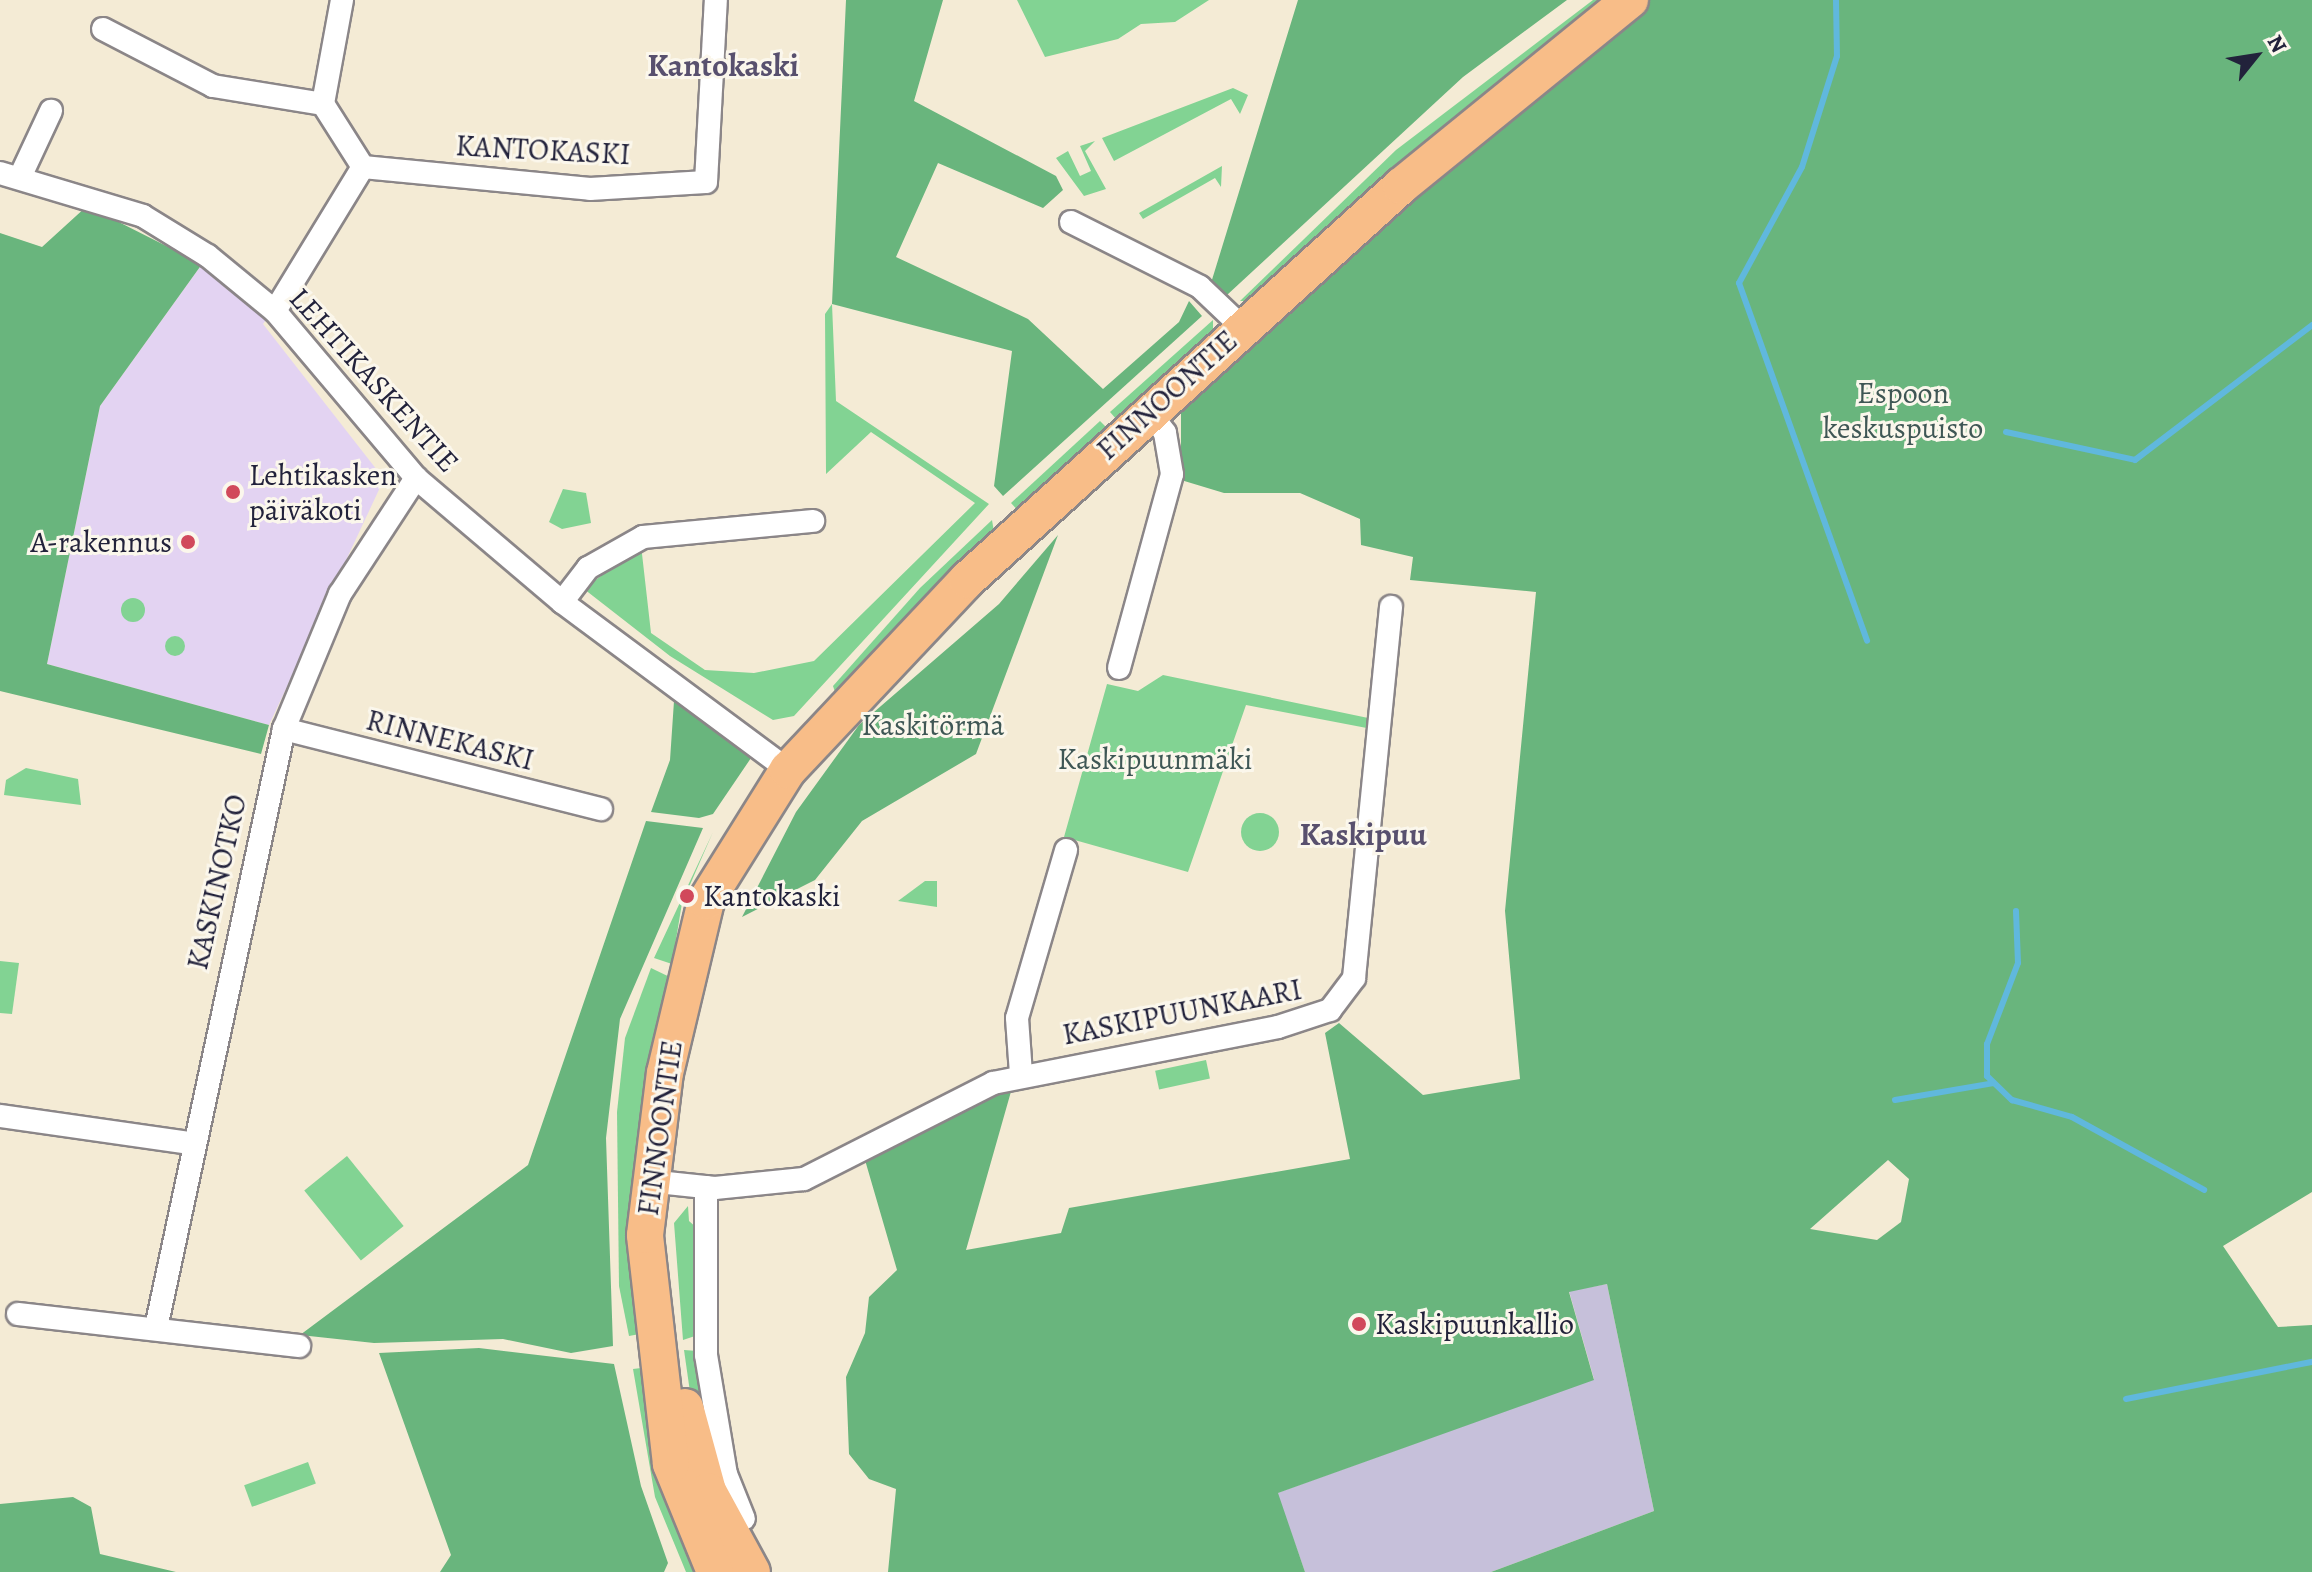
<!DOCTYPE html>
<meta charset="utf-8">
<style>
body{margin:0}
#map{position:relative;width:2312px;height:1572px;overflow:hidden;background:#f4ebd5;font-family:Alegreya,serif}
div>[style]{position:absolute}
.built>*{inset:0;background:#e3d3f2}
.industrial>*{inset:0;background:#c6c0da}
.green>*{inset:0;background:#82d393;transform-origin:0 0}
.round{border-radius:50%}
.forest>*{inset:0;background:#69b57d}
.stream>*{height:6px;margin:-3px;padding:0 3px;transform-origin:3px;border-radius:3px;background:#60b8dd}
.roads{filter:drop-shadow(2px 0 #8b8688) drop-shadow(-2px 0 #8b8688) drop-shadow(0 2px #8b8688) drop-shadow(0 -2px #8b8688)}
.street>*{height:22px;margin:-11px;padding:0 11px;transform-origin:11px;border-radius:11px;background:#fff}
.primary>*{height:36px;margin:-18px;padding:0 18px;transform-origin:18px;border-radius:18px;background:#f8bd88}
.dots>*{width:22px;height:22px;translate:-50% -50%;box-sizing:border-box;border:4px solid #fbf7ec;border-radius:50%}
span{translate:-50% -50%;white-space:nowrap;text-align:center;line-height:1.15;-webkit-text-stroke:6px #fbf7ec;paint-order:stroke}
.street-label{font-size:30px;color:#22223b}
.park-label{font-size:30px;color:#3f5755}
.poi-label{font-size:30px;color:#22223b}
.left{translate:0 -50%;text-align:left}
.right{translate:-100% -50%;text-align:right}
.neighbourhood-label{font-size:32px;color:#58506e;font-weight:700}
.north{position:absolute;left:2216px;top:16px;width:80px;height:80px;-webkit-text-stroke:6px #fbf7ec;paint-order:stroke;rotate:60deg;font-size:22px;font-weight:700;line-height:32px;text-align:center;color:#22223b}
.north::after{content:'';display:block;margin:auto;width:28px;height:36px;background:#22223b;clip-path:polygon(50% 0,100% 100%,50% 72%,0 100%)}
</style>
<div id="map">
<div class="built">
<div style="clip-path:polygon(202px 264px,268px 317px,263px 324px,384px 479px,269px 725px,47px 664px,100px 406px)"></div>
</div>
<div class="industrial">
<div style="clip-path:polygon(1607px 1284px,1654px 1511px,1491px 1572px,1305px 1572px,1277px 1493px,1594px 1379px,1569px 1291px)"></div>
</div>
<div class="green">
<div style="clip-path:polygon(1017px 0,1209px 0,1175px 22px,1141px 24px,1118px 39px,1045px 57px)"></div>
<div style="clip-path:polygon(1593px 0,1609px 0,1256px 301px,1240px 301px,1396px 150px)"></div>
<div style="clip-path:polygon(1233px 88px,1248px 95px,1240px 114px,1231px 99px,1114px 161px,1102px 138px)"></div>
<div style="clip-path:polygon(1095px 141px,1085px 151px,1106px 189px,1084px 196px,1056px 158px,1068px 151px,1080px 176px,1091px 171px,1080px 146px)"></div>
<div style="clip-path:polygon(1222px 166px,1221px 187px,1215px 178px,1143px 219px,1139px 213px)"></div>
<div style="clip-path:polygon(832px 304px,836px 401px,989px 504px,794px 716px,773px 720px,670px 656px,584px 589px,641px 545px,651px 633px,705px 670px,754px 673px,814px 661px,975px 503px,871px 432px,826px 474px,825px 314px)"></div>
<div style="clip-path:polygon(1213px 320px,1213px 337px,1117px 420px,1110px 412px)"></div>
<div style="clip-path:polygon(1100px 421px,1108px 429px,1021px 514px,1011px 503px)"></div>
<div style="clip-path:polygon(563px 489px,586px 493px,591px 523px,562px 529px,549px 522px)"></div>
<div style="clip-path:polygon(992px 520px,995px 538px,836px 695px,833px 686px,920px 588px)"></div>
<div class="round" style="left:121px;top:598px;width:24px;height:24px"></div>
<div class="round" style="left:165px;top:636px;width:20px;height:20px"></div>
<div style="clip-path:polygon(1163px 675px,1373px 719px,1372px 729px,1246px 705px,1188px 872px,1064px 837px,1107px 684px,1138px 691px)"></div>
<div style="clip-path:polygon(26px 768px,78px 779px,81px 805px,4px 795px,6px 780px)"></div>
<div class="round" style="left:1241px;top:813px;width:38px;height:38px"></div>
<div style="clip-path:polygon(713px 832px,682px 903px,672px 964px,654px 958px)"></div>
<div style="clip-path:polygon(925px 881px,937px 881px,937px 907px,898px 901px)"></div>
<div style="clip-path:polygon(0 961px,19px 963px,12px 1014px,0 1013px)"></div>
<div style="clip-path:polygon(651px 968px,678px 981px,645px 1333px,629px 1336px,619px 1286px,617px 1112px,625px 1038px)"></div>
<div style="left:1206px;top:1060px;width:19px;height:52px;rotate:78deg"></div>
<div style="left:347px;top:1156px;width:90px;height:55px;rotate:51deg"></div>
<div style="clip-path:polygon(688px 1206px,689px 1221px,699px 1230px,698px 1335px,683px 1340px,674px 1223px)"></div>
<div style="clip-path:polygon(684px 1350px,698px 1351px,722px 1487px,694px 1420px)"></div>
<div style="clip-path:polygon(649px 1367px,645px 1393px,659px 1475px,698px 1572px,686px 1572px,655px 1497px,633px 1369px)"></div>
<div style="left:308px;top:1462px;width:23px;height:68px;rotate:70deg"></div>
</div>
<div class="forest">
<div style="clip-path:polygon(846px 0,943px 0,914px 101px,1056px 176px,1063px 190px,1043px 208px,938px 163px,896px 257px,1028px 319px,1103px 389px,1179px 322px,1189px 301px,1202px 316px,1003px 496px,994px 486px,1012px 351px,832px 304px)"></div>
<div style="clip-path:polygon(1298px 0,1567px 0,1463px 77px,1227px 295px,1211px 283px)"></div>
<div style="clip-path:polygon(evenodd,1650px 0,2312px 0,2312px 1192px,2223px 1246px,2278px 1327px,2312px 1325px,2312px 1572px,1491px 1572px,1654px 1511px,1607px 1284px,1569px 1292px,1594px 1380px,1278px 1493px,1305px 1572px,888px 1572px,896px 1489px,869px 1479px,849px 1454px,846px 1377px,865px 1333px,869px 1297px,897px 1270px,865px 1160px,1012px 1088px,966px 1250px,1061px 1233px,1069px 1208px,1350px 1159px,1325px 1033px,1339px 1023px,1423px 1095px,1520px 1079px,1505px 911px,1536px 592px,1410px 580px,1413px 557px,1361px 545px,1360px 519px,1300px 493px,1224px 493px,1181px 480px,1181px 407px,1469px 143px,1650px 0,1888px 1160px,1909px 1179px,1901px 1222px,1877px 1240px,1810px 1229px,1888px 1160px)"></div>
<div style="clip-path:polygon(87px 206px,202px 264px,100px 406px,47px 664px,269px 725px,261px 754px,0 691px,0 233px,42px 247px)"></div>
<div style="clip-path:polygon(1058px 535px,976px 754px,862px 821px,815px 880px,742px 917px,796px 812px,859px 725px,999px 604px)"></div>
<div style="clip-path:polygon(674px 701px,751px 758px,713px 814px,699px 818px,651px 812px,670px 760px)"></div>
<div style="clip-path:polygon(646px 821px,703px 828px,620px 1019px,606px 1138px,613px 1346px,571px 1353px,503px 1339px,374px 1343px,300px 1335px,528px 1165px)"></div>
<div style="clip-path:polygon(479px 1348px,614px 1364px,641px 1486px,668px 1563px,664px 1572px,440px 1572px,451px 1555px,379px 1353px)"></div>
<div style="clip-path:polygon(73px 1497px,91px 1507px,100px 1554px,176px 1572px,0 1572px,0 1504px)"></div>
</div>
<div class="stream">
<div style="left:1836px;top:0;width:56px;rotate:89deg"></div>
<div style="left:1837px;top:56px;width:116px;rotate:107.5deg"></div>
<div style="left:1802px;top:167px;width:132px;rotate:118.5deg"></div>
<div style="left:1739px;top:283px;width:380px;rotate:70.3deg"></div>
<div style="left:2006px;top:432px;width:132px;rotate:12.2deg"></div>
<div style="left:2135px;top:460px;width:223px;rotate:-37.3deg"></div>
<div style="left:2016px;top:911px;width:52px;rotate:87.8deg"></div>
<div style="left:2018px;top:963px;width:87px;rotate:110.9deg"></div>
<div style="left:1987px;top:1044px;width:32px;rotate:90deg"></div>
<div style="left:1987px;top:1076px;width:35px;rotate:44deg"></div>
<div style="left:2012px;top:1100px;width:62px;rotate:15.8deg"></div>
<div style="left:2072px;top:1117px;width:151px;rotate:28.9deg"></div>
<div style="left:1895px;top:1100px;width:100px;rotate:-9.7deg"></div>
<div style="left:2126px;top:1399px;width:190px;rotate:-11.3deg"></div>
</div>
<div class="roads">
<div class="street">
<div style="left:342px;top:0;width:106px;rotate:100.4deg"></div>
<div style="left:323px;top:104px;width:75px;rotate:57.6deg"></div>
<div style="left:103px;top:29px;width:124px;rotate:27.4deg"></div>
<div style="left:213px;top:86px;width:111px;rotate:9.3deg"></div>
<div style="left:0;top:173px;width:149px;rotate:16.7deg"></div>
<div style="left:143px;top:216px;width:76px;rotate:31.6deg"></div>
<div style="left:208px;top:256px;width:87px;rotate:39.4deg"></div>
<div style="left:275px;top:311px;width:219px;rotate:49.8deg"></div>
<div style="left:416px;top:478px;width:192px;rotate:40.3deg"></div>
<div style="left:562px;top:602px;width:282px;rotate:36.6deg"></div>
<div style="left:21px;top:175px;width:71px;rotate:-64.9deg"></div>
<div style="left:1071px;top:222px;width:144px;rotate:26.7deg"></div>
<div style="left:1200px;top:287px;width:58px;rotate:43.6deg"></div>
<div style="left:275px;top:311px;width:169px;rotate:-58.6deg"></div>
<div style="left:363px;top:167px;width:228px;rotate:5.5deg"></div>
<div style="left:590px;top:189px;width:116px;rotate:-3.5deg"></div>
<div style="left:706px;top:182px;width:182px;rotate:-86.9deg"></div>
<div style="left:562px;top:602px;width:43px;rotate:-52.6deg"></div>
<div style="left:588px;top:568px;width:63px;rotate:-29.4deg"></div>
<div style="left:643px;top:537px;width:171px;rotate:-5.4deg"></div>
<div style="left:1119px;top:668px;width:201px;rotate:-74.7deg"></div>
<div style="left:1172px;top:474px;width:42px;rotate:-99.7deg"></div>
<div style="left:1165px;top:433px;width:28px;rotate:-125deg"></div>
<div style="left:284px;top:729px;width:327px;rotate:14.2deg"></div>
<div style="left:1021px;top:1074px;width:56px;rotate:-94.1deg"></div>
<div style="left:1017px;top:1018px;width:175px;rotate:-73.7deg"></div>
<div style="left:0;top:1116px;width:192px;rotate:8.1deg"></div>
<div style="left:648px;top:1181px;width:67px;rotate:6deg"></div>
<div style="left:715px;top:1188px;width:89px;rotate:-5.8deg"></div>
<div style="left:804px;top:1179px;width:212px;rotate:-26.9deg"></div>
<div style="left:993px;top:1083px;width:290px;rotate:-11.1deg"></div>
<div style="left:1278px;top:1027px;width:55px;rotate:-18.1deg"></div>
<div style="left:1330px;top:1010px;width:40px;rotate:-53deg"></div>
<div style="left:1354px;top:978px;width:373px;rotate:-84.3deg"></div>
<div style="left:706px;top:1187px;width:168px;rotate:90deg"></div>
<div style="left:706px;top:1355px;width:121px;rotate:80.5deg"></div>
<div style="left:726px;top:1474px;width:48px;rotate:68.2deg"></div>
<div style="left:18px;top:1314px;width:283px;rotate:6.5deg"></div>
<div style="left:156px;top:1328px;width:613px;rotate:-77.94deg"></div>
<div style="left:284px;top:729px;width:146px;rotate:-67.5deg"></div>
<div style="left:340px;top:594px;width:139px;rotate:-56.8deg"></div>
</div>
<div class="primary">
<div style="left:685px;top:1407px;width:87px;rotate:74.7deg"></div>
<div style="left:708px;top:1491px;width:92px;rotate:61.5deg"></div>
<div style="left:715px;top:1572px;width:117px;rotate:-112.2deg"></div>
<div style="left:671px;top:1464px;width:230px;rotate:-96.5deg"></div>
<div style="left:645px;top:1235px;width:163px;rotate:-83deg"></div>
<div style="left:665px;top:1073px;width:177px;rotate:-76.6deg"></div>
<div style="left:706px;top:901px;width:155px;rotate:-58deg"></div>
<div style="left:788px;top:770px;width:261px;rotate:-46.7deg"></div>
<div style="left:967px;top:580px;width:586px;rotate:-42.23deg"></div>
<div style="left:1401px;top:186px;width:295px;rotate:-39.1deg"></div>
</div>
</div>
<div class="dots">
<div style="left:233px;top:492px;background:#d1495b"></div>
<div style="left:188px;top:542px;background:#d1495b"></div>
<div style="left:687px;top:896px;background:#d1495b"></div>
<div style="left:1359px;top:1324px;background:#d1495b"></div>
</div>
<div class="street-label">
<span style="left:543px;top:150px;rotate:3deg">KANTOKASKI</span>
<span style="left:374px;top:380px;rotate:48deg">LEHTIKASKENTIE</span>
<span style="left:1167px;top:395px;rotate:-42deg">FINNOONTIE</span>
<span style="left:450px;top:740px;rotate:14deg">RINNEKASKI</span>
<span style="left:217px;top:882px;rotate:-77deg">KASKINOTKO</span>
<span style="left:1182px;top:1012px;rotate:-11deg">KASKIPUUNKAARI</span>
<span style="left:660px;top:1128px;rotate:-82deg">FINNOONTIE</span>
</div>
<div class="park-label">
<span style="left:1903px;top:410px">Espoon<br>keskuspuisto</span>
<span style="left:933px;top:725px">Kaskitörmä</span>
<span style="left:1155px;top:759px">Kaskipuunmäki</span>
</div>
<div class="poi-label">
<span class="left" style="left:249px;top:492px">Lehtikasken<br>päiväkoti</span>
<span class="right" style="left:172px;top:542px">A-rakennus</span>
<span class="left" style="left:703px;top:896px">Kantokaski</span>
<span class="left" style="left:1375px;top:1324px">Kaskipuunkallio</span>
</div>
<div class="neighbourhood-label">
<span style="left:723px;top:65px">Kantokaski</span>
<span style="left:1363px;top:834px">Kaskipuu</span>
</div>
<div class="north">N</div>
</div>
